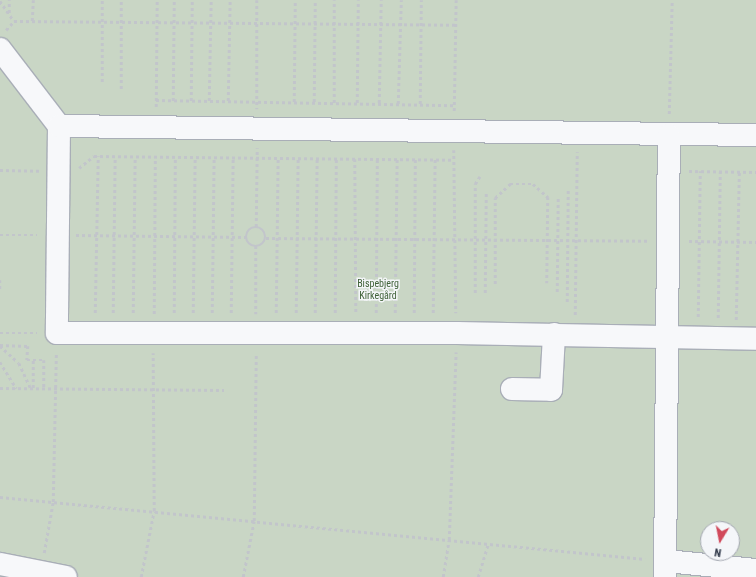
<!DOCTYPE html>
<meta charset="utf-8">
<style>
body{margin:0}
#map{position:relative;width:756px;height:577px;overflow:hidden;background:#e4e7ec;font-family:"Roboto Condensed",sans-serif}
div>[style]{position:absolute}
.green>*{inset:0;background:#c9d6c5}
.path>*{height:2.5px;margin-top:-1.25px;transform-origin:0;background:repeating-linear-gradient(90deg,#c2c5cb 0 3px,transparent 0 6px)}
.path>.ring{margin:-1.25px;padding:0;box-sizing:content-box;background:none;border:2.5px solid #c2c5cb;border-radius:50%}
.roads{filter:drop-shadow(1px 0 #a9aeb7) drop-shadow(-1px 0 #a9aeb7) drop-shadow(0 1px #a9aeb7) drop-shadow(0 -1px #a9aeb7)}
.minor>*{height:22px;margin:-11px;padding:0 11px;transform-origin:11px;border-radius:11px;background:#f7f8fa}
span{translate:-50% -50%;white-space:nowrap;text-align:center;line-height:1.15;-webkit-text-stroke:3px #f4f6f9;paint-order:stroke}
.park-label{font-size:10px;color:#3f6138}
.north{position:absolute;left:700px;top:521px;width:40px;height:40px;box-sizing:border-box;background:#f4f6f9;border:1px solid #a4a8b1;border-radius:50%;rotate:190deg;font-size:11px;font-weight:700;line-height:16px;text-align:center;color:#2b3445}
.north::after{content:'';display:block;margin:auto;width:14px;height:18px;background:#d1495b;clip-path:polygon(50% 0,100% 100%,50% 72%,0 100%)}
</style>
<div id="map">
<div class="green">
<div style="clip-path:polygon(evenodd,0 0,756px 0,756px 577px,0 577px,0 0,708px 529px,732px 529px,732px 553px,708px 553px,708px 529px)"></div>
</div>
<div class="path">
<div style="left:257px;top:0;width:109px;rotate:90deg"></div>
<div style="left:0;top:1px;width:24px;rotate:55deg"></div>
<div style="left:9px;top:13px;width:13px;rotate:-90deg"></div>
<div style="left:32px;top:21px;width:21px;rotate:-87deg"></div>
<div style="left:6px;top:30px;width:12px;rotate:-48deg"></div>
<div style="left:14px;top:21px;width:441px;rotate:0.5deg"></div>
<div style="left:102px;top:82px;width:82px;rotate:-90deg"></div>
<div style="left:121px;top:89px;width:89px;rotate:-90deg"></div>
<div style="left:156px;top:100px;width:298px;rotate:1deg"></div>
<div style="left:173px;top:101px;width:101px;rotate:-89.4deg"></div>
<div style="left:191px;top:101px;width:101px;rotate:-89.4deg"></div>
<div style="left:209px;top:101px;width:101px;rotate:-88.9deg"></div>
<div style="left:228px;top:101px;width:101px;rotate:-88.9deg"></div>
<div style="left:294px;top:102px;width:102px;rotate:-89.4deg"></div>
<div style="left:314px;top:102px;width:102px;rotate:-89.4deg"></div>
<div style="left:334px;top:103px;width:103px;rotate:-90deg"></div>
<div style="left:357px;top:103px;width:103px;rotate:-89.4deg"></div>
<div style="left:379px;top:103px;width:103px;rotate:-88.9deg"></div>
<div style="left:398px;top:104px;width:104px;rotate:-88.3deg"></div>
<div style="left:420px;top:104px;width:104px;rotate:-89.4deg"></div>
<div style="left:156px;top:107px;width:107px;rotate:-89.5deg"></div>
<div style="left:454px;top:111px;width:111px;rotate:-89deg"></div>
<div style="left:669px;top:114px;width:114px;rotate:-88.5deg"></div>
<div style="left:454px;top:150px;width:163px;rotate:89.3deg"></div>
<div style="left:355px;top:159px;width:154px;rotate:89.6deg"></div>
<div style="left:79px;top:168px;width:19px;rotate:-39deg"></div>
<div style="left:94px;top:156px;width:360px;rotate:0.6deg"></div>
<div style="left:0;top:170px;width:39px;rotate:1deg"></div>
<div style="left:689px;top:171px;width:67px;rotate:0.9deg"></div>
<div style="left:256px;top:227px;width:79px;rotate:-89.3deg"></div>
<div class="ring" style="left:246px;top:227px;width:17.5px;height:17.5px"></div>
<div style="left:0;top:235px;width:37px"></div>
<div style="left:76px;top:235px;width:170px;rotate:0.7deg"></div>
<div style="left:266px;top:238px;width:384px;rotate:0.4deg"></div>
<div style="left:689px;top:241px;width:67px;rotate:0.9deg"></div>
<div style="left:256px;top:246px;width:68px;rotate:90deg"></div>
<div style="left:0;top:280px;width:11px;rotate:90deg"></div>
<div style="left:495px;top:284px;width:86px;rotate:-90deg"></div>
<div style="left:495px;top:198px;width:21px;rotate:-43deg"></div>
<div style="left:510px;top:184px;width:23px"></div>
<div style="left:533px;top:184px;width:20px;rotate:41deg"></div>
<div style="left:548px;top:197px;width:86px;rotate:90.7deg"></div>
<div style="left:557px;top:292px;width:96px;rotate:-89.4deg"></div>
<div style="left:475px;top:293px;width:109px;rotate:-90deg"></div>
<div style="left:475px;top:184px;width:9px;rotate:-58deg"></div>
<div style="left:485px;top:293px;width:101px;rotate:-89.4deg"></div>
<div style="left:567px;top:302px;width:114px;rotate:-89.5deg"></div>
<div style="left:95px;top:313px;width:157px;rotate:-88.9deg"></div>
<div style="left:113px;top:313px;width:156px;rotate:-89.3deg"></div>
<div style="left:133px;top:313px;width:156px;rotate:-89.3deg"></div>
<div style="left:174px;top:313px;width:156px;rotate:-89.6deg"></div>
<div style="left:193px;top:313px;width:156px;rotate:-89.3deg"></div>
<div style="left:212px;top:313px;width:156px;rotate:-89.3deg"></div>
<div style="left:231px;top:313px;width:156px;rotate:-89.3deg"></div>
<div style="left:276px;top:313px;width:155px;rotate:-89.3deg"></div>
<div style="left:296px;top:313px;width:155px;rotate:-89.3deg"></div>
<div style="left:315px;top:313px;width:155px;rotate:-89.3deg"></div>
<div style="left:335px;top:313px;width:154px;rotate:-89.6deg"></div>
<div style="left:376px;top:313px;width:154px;rotate:-89.6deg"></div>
<div style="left:395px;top:313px;width:154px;rotate:-89.3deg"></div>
<div style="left:414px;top:313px;width:154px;rotate:-89.6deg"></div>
<div style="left:433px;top:313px;width:154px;rotate:-89.3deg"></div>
<div style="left:154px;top:314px;width:157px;rotate:-89.6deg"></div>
<div style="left:575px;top:315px;width:163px;rotate:-89.3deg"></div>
<div style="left:698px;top:317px;width:146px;rotate:-89.2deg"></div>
<div style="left:718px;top:318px;width:146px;rotate:-89.2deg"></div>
<div style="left:736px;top:320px;width:148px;rotate:-88.8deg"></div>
<div style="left:0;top:333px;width:37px"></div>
<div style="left:0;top:345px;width:28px;rotate:2deg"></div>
<div style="left:28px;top:346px;width:14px;rotate:94deg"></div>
<div style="left:27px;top:360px;width:17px"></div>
<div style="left:44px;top:360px;width:29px;rotate:90deg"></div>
<div style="left:0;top:346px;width:25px;rotate:42deg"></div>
<div style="left:19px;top:363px;width:29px;rotate:65deg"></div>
<div style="left:0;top:362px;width:31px;rotate:58deg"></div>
<div style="left:0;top:388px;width:224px;rotate:0.5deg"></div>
<div style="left:33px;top:388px;width:28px;rotate:-90deg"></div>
<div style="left:0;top:497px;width:648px;rotate:5.49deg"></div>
<div style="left:44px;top:553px;width:52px;rotate:-80deg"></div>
<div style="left:53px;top:502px;width:149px;rotate:-88.8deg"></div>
<div style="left:141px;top:577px;width:67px;rotate:-78.9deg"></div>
<div style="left:154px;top:511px;width:158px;rotate:-90.4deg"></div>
<div style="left:243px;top:577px;width:57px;rotate:-78.9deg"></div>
<div style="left:254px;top:521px;width:168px;rotate:-89.3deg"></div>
<div style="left:443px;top:577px;width:37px;rotate:-81deg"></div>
<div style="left:449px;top:540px;width:188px;rotate:-87.9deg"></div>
<div style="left:478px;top:577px;width:34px;rotate:-73deg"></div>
</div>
<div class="roads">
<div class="minor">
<div style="left:0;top:49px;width:97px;rotate:52.5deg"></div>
<div style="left:59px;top:126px;width:207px;rotate:90.6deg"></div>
<div style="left:57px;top:333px;width:400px"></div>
<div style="left:457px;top:333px;width:299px;rotate:1.1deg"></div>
<div style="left:59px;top:126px;width:697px;rotate:0.74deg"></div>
<div style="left:512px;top:389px;width:39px;rotate:1deg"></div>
<div style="left:551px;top:390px;width:56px;rotate:-86.9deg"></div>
<div style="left:667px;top:561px;width:89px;rotate:5.8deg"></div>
<div style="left:0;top:564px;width:67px;rotate:11.1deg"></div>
<div style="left:665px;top:577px;width:442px;rotate:-89.5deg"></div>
</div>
</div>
<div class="park-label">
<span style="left:378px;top:289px">Bispebjerg<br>Kirkegård</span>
</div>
<div class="north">N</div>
</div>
